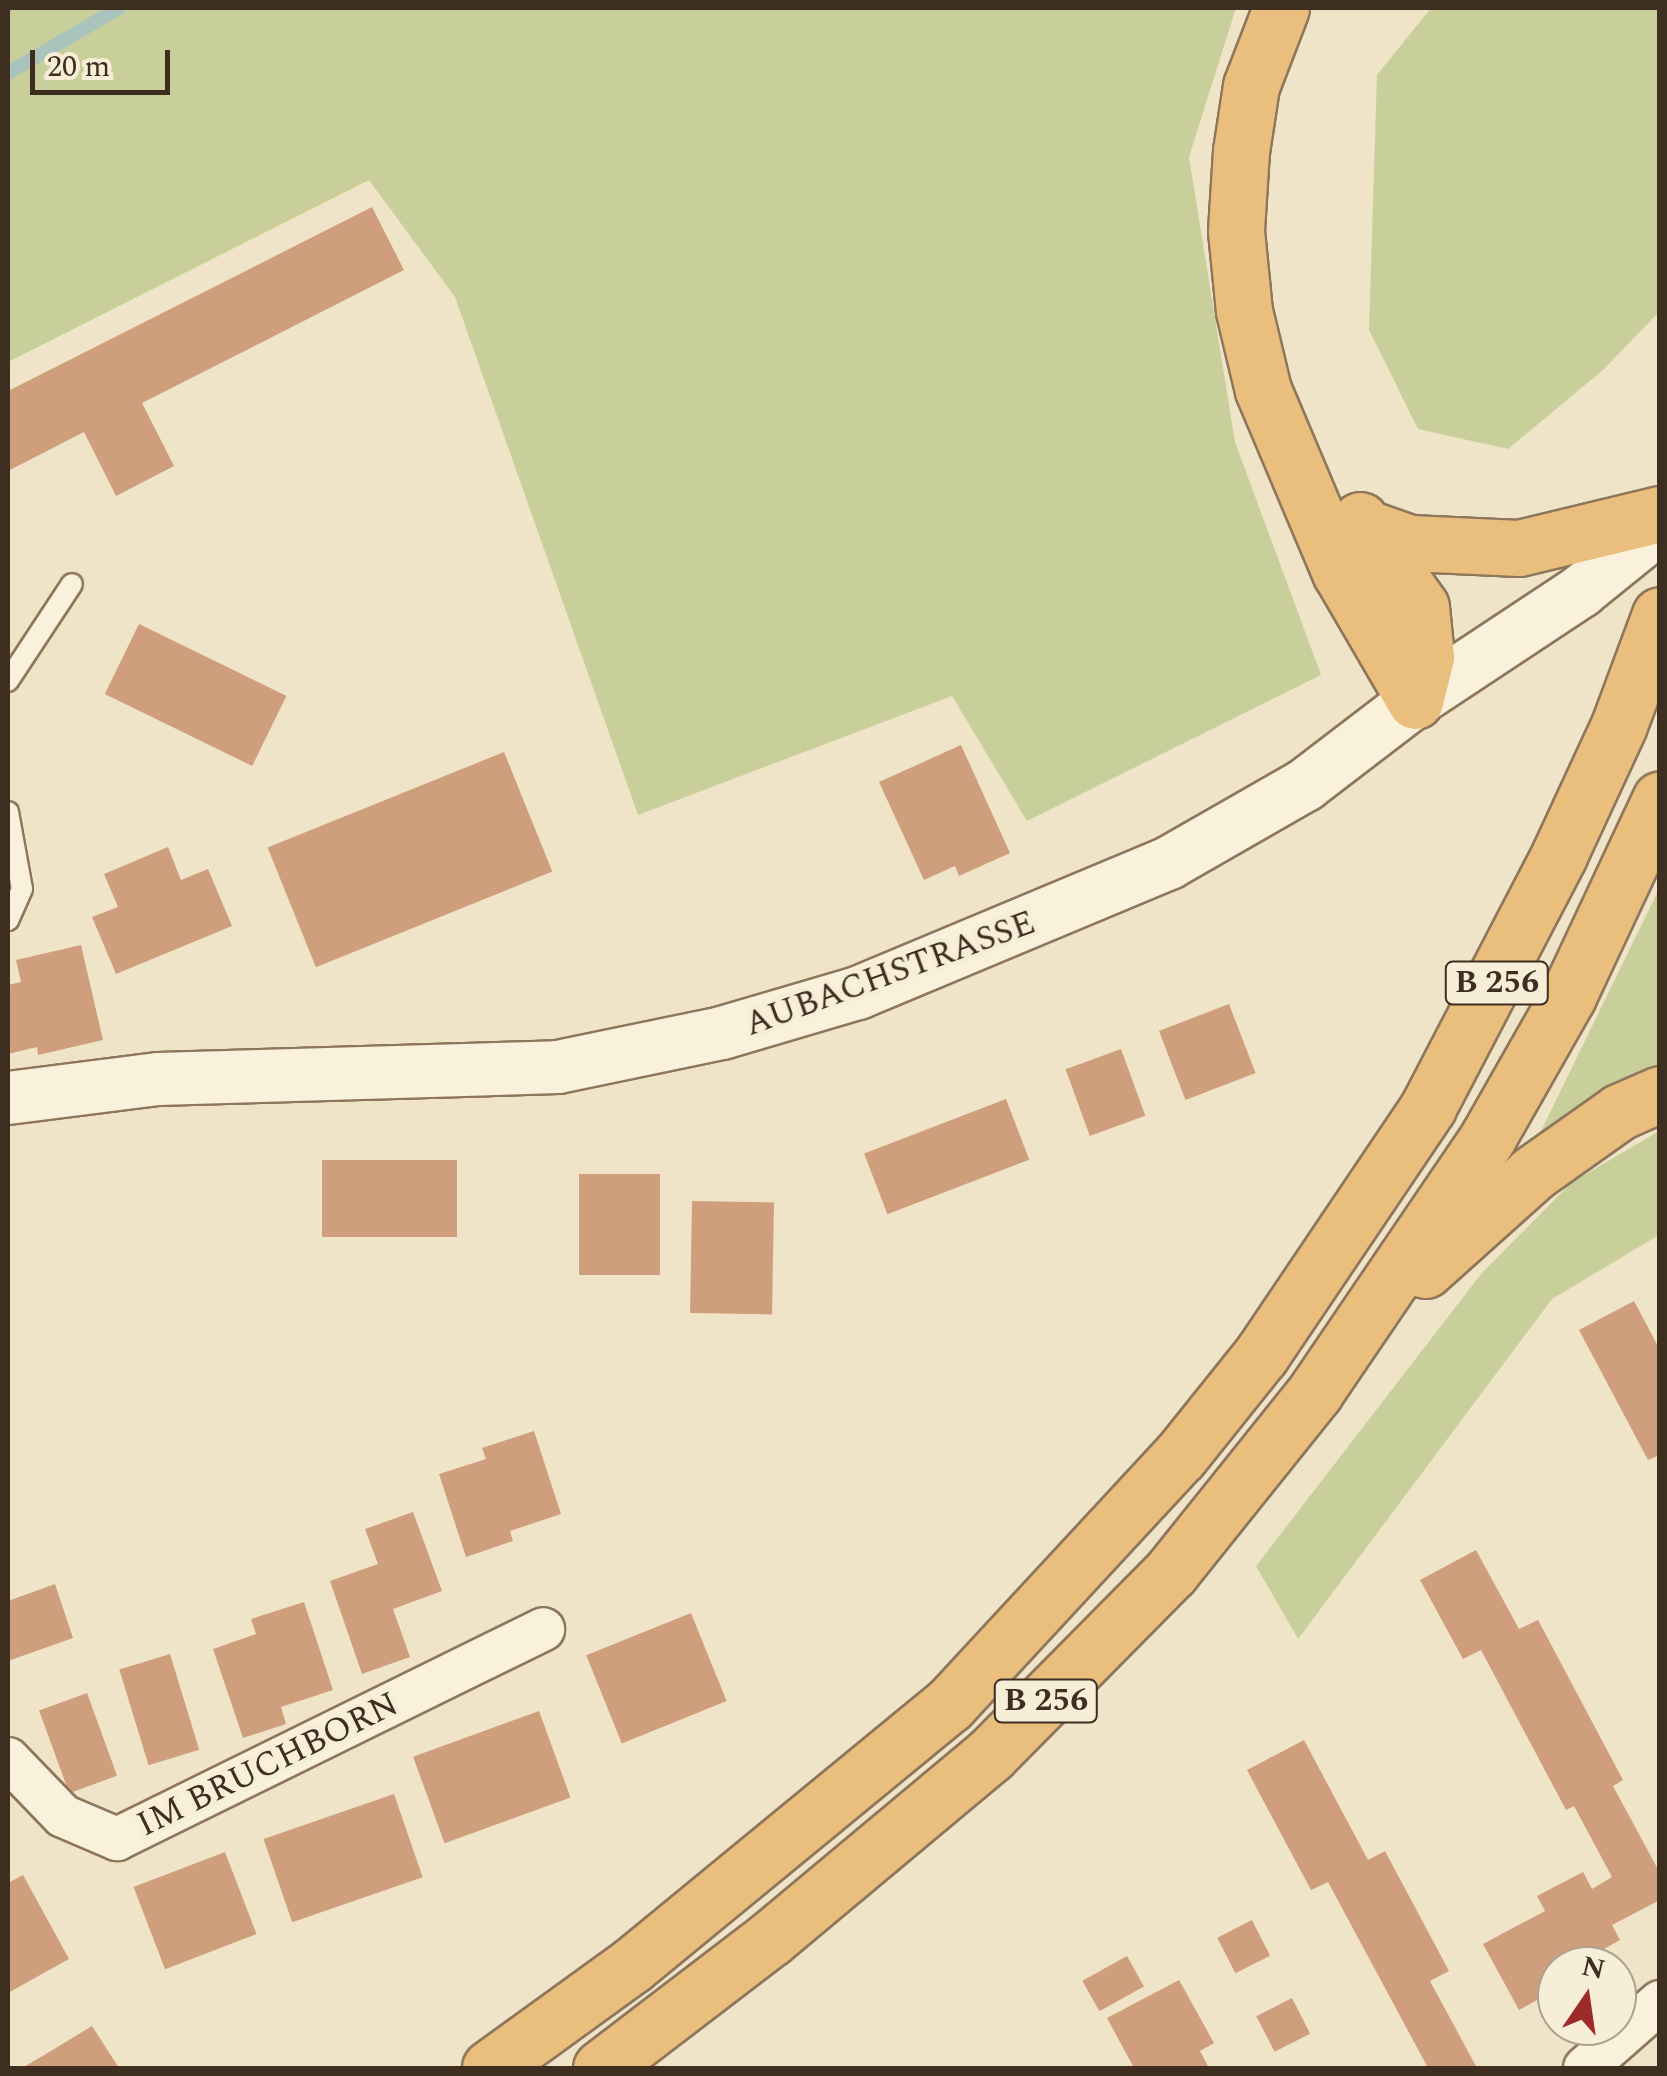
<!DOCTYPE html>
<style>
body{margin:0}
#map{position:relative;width:1667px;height:2076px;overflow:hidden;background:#f0e4c8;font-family:Spectral,serif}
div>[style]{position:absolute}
.green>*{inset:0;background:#c9cf9b}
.stream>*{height:14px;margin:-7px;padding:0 7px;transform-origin:7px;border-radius:7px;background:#a9c4bc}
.building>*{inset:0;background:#cf9f7d;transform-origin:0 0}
.roads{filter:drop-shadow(2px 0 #8d765c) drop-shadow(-2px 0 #8d765c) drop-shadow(0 2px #8d765c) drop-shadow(0 -2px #8d765c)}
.service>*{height:20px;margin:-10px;padding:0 10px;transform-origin:10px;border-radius:10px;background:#faf1dc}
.minor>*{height:42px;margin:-21px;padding:0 21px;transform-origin:21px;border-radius:21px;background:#faf1dc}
.tertiary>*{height:52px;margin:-26px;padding:0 26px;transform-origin:26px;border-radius:26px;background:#faf1dc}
.trunk>*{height:55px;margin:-27.5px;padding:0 27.5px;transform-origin:27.5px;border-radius:27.5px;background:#eabe7c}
span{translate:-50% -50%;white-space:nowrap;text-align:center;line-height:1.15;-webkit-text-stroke:9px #f7eed8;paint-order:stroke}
.shield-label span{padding:2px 8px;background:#f7eed8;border:2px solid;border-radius:8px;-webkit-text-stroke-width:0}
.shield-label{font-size:32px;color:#3d2e20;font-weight:700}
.street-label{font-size:35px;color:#3d2e20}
.frame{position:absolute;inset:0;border:10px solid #3d2e20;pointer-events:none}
.north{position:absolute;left:1537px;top:1946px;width:100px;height:100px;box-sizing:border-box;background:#f7eed8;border:2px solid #ada18e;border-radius:50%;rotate:13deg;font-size:28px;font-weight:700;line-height:40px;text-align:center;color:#3d2e20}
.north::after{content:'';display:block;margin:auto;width:35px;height:45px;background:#9e2a2b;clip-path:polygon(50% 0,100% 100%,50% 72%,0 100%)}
.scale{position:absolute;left:30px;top:50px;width:140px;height:45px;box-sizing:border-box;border:5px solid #3d2e20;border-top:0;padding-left:12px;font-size:30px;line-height:35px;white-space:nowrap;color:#3d2e20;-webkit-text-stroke:8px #f7eed8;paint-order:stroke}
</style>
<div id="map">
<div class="green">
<div style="clip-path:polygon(8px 8px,1236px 8px,1189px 157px,1235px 442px,1321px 675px,1027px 821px,952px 696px,638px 815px,455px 297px,369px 180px,8px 362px)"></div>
<div style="clip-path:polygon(1431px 8px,1659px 8px,1659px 312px,1604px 369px,1508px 449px,1418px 429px,1369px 330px,1377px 75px)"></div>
<div style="clip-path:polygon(1659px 889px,1659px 1073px,1540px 1133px)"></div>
<div style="clip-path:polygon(1659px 1131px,1659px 1235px,1552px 1299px,1298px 1639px,1256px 1566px,1481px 1274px,1571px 1183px)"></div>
</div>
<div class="stream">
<div style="left:8px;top:73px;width:129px;rotate:-30.4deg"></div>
</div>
<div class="building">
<div style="clip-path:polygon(372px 207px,404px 270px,142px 403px,174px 466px,116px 496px,84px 432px,8px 471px,8px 391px)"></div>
<div style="left:139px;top:624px;width:164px;height:78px;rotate:26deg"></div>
<div style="clip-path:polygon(961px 745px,1010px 853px,959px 876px,955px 866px,924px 880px,879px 782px)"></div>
<div style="left:504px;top:752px;width:129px;height:255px;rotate:68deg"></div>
<div style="clip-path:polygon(168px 847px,181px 880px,208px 869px,232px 926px,116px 974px,92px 917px,118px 907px,104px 874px)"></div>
<div style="clip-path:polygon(81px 945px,103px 1040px,38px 1055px,37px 1047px,8px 1054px,8px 985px,21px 982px,16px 960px)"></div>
<div style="left:1229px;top:1004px;width:74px;height:75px;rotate:69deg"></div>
<div style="left:1121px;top:1049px;width:71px;height:59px;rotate:70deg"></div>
<div style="left:1006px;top:1099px;width:65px;height:152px;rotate:69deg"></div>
<div style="left:322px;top:1160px;width:135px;height:77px"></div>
<div style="left:579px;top:1174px;width:81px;height:101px"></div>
<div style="left:692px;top:1201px;width:82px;height:112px;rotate:1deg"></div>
<div style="clip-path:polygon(1634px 1301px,1660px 1350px,1660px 1455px,1648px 1460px,1579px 1330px)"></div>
<div style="clip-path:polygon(534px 1431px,561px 1514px,510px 1531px,513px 1541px,466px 1557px,439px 1474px,486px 1459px,482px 1448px)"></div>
<div style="clip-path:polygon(413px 1512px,442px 1591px,393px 1609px,410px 1657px,362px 1674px,330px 1581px,378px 1564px,365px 1529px)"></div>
<div style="clip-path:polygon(1476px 1550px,1519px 1629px,1538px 1620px,1623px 1780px,1613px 1786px,1660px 1873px,1660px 1900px,1612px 1925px,1620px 1940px,1574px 1966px,1557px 1966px,1557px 1989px,1519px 2010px,1483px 1944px,1545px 1911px,1537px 1896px,1583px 1872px,1592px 1889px,1612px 1877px,1574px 1806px,1566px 1810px,1481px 1650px,1463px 1659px,1420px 1580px)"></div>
<div style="clip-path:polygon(55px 1584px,73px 1638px,8px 1661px,8px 1601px)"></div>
<div style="clip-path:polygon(304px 1602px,333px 1690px,281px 1707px,286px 1724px,243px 1738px,213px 1649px,256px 1634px,251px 1619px)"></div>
<div style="left:691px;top:1613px;width:95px;height:113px;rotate:68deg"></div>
<div style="left:170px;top:1654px;width:100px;height:53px;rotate:73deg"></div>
<div style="left:87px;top:1693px;width:88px;height:51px;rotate:70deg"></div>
<div style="left:539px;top:1711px;width:92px;height:134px;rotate:70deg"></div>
<div style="clip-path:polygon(1304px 1740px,1368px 1860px,1385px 1851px,1449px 1971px,1430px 1981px,1477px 2068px,1428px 2068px,1328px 1882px,1311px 1890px,1247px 1770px)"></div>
<div style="left:394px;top:1794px;width:88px;height:138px;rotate:71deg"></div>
<div style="left:225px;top:1852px;width:88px;height:98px;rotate:69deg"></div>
<div style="clip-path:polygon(23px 1875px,69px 1959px,8px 1993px,8px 1883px)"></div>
<div style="left:1252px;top:1920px;width:40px;height:39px;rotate:63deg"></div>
<div style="left:1127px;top:1956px;width:35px;height:51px;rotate:61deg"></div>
<div style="clip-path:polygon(1179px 1980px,1214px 2043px,1200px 2051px,1209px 2068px,1134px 2068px,1107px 2018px)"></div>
<div style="left:1292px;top:1998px;width:40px;height:40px;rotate:63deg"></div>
<div style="clip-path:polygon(92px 2026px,119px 2068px,22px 2068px,51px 2051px)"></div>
</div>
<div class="roads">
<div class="service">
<div style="left:8px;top:681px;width:116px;rotate:-56.6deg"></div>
<div style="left:8px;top:812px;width:78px;rotate:79.7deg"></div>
<div style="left:22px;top:889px;width:34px;rotate:114deg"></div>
</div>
<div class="minor">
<div style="left:8px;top:1759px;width:79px;rotate:46deg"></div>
<div style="left:63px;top:1816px;width:59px;rotate:23.1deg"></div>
<div style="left:117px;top:1839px;width:475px;rotate:-26.2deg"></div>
<div style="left:1585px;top:2068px;width:100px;rotate:-41.3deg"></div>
</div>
<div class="tertiary">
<div style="left:8px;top:1098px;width:151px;rotate:-7.2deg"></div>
<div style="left:158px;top:1079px;width:400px;rotate:-1.7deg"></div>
<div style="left:558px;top:1067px;width:167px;rotate:-11.7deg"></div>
<div style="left:722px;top:1033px;width:142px;rotate:-16.4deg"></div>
<div style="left:858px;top:993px;width:337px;rotate:-22.7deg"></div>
<div style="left:1169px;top:863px;width:157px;rotate:-29.8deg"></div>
<div style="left:1305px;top:785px;width:138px;rotate:-37.4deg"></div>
<div style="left:1415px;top:701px;width:199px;rotate:-33.5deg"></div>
<div style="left:1581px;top:591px;width:102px;rotate:-39deg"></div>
</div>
<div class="trunk">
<div style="left:1281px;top:8px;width:84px;rotate:111deg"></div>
<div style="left:1251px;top:86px;width:66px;rotate:98.7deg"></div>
<div style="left:1241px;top:151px;width:80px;rotate:93.6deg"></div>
<div style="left:1236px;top:231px;width:80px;rotate:84.3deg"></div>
<div style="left:1244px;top:311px;width:81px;rotate:76.5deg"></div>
<div style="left:1263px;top:390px;width:198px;rotate:67.1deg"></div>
<div style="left:1340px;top:572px;width:149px;rotate:59.8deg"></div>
<div style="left:1360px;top:520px;width:106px;rotate:55deg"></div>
<div style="left:1421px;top:607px;width:50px;rotate:84.3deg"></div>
<div style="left:1426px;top:657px;width:45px;rotate:104deg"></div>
<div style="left:1367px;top:528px;width:46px;rotate:19.2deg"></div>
<div style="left:1410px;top:543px;width:109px;rotate:2.6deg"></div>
<div style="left:1519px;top:548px;width:145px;rotate:-13.6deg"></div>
<div style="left:1425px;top:1270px;width:145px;rotate:-41.9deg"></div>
<div style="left:1533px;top:1173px;width:105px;rotate:-35.3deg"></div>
<div style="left:1619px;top:1112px;width:45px;rotate:-23.7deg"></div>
<div style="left:490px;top:2068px;width:174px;rotate:-35.9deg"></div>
<div style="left:631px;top:1966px;width:413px;rotate:-39.4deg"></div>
<div style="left:950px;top:1704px;width:338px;rotate:-47.2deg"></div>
<div style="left:1180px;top:1456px;width:129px;rotate:-51.3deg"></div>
<div style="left:1261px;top:1355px;width:299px;rotate:-56deg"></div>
<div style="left:1428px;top:1107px;width:284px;rotate:-62.5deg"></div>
<div style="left:1559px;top:855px;width:143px;rotate:-65.2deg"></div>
<div style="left:1619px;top:725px;width:117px;rotate:-69.6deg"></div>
<div style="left:601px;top:2068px;width:214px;rotate:-37.4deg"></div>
<div style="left:771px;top:1938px;width:285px;rotate:-39.9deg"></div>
<div style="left:990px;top:1755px;width:257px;rotate:-45.3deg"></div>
<div style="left:1171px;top:1572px;width:231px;rotate:-51.3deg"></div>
<div style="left:1315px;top:1392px;width:308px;rotate:-55.8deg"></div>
<div style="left:1488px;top:1137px;width:162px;rotate:-60.4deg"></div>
<div style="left:1568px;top:996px;width:217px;rotate:-64.9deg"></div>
</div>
</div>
<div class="shield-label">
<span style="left:1497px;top:983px">B 256</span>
<span style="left:1046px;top:1701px">B 256</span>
</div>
<div class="street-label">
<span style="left:890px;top:974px;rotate:-20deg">AUBACHSTRASSE</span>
<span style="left:268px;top:1765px;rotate:-26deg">IM BRUCHBORN</span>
</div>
<div class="frame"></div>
<div class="north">N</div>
<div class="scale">20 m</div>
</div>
